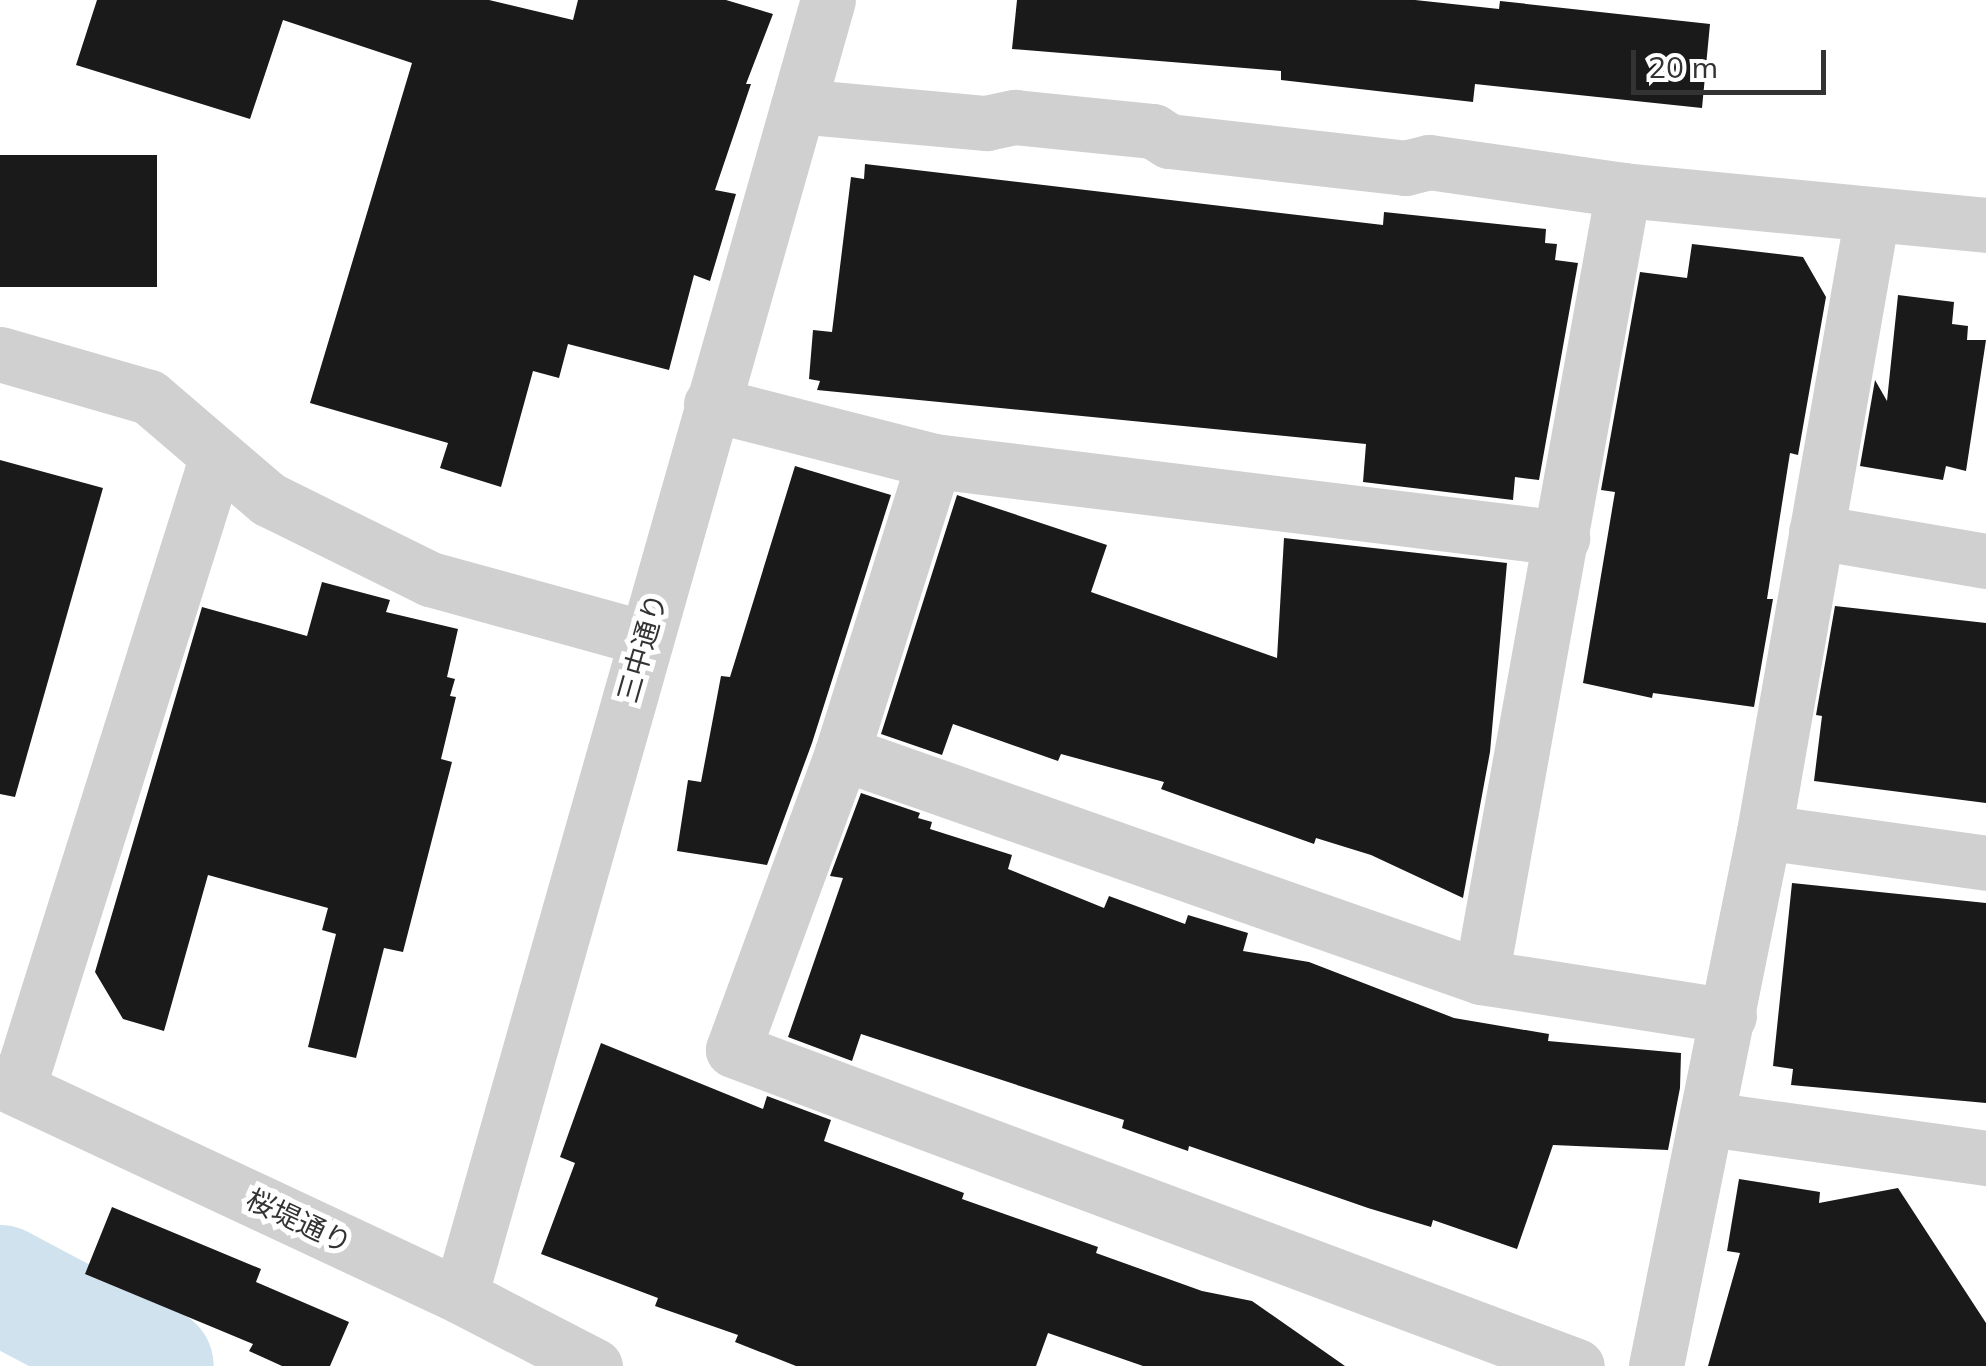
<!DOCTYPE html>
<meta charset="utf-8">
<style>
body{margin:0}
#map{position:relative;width:1986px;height:1366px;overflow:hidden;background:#fff;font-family:Mulish,"Noto Sans JP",sans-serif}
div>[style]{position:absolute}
.river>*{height:118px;margin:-59px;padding:0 59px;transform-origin:59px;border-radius:59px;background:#cfe2ee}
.building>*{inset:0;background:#1a1a1a;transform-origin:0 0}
.minor>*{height:55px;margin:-27.5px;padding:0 27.5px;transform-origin:27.5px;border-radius:27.5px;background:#d0d0d0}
span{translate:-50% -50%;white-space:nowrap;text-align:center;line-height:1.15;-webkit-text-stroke:10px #fff;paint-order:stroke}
.street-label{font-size:28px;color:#333}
.scale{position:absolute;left:1631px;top:50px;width:195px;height:45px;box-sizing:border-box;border:5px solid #333;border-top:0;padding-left:12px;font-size:30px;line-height:35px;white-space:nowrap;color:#333;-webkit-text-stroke:8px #fff;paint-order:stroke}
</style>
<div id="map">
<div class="river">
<div style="left:0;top:1284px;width:175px;rotate:27.9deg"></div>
</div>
<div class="building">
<div style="clip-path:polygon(97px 0,489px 0,573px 20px,578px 0,726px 0,773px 14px,746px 84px,751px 84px,715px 190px,736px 194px,710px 281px,694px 275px,669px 370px,568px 344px,559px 378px,533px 371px,501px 487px,440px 468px,448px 443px,310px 403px,412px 63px,283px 20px,250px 119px,76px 65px)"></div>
<div style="clip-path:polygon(1017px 0,1415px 0,1499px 9px,1500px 1px,1710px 24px,1702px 108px,1475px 84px,1473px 102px,1281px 80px,1281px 71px,1012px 49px)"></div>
<div style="left:157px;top:155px;width:132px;height:157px;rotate:90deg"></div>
<div style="clip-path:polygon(865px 164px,1383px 225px,1384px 212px,1546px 229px,1545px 243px,1557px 244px,1555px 260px,1578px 263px,1539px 480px,1515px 477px,1513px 500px,1363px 482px,1366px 444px,817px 390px,820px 381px,809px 379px,813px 330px,832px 332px,851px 177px,864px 179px)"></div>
<div style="clip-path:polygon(1692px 244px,1803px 257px,1826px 297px,1798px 455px,1790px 453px,1767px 599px,1773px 599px,1754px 707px,1653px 693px,1652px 698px,1583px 683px,1615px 492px,1601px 490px,1640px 272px,1687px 278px)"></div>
<div style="clip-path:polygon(1898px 295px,1954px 302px,1952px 324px,1968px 326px,1967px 340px,1986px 340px,1966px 471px,1946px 466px,1943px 480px,1860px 466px,1875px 380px,1887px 401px)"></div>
<div style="clip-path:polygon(0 460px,103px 488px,15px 797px,0 794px)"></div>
<div style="clip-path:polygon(795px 466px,891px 495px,812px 743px,767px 865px,677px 851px,688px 780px,701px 782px,721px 676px,730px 677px)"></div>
<div style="clip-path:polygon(957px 495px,1107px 545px,1091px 592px,1277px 658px,1284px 538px,1507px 563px,1490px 752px,1463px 898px,1371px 855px,1316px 838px,1314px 844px,1161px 789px,1164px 782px,1061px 754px,1058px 761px,953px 724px,942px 755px,881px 734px)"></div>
<div style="clip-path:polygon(322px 582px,390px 600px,386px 612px,458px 629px,447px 677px,455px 679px,450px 696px,456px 697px,441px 759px,452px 762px,403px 952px,384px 948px,356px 1058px,308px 1047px,336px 934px,322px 930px,328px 908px,208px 875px,164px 1031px,123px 1019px,95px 972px,202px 607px,307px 636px)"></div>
<div style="clip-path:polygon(1835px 606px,1986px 623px,1986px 803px,1814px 781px,1822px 716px,1816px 715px)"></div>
<div style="clip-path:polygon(861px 793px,920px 813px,918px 818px,932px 822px,930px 829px,1012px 855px,1008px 869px,1104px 908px,1109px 896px,1185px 924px,1188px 915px,1248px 933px,1243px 951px,1309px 962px,1454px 1018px,1549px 1034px,1548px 1041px,1681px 1053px,1680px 1088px,1668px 1150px,1553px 1145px,1517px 1249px,1433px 1220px,1431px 1227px,1368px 1208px,1189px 1146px,1188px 1151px,1122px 1128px,1124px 1120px,861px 1034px,852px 1061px,788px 1037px,843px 878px,830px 876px)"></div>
<div style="clip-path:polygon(1792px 883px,1986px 903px,1986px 1103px,1791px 1085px,1793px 1069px,1773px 1066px)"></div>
<div style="clip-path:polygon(601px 1043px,763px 1109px,767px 1096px,831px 1120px,824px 1141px,964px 1193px,962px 1199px,1098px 1247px,1096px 1253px,1202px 1291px,1252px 1301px,1345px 1366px,1143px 1366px,1048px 1333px,1036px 1366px,796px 1366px,735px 1342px,738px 1335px,655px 1306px,658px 1298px,541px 1254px,575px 1163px,560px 1157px)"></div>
<div style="clip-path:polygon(1739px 1179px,1820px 1192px,1819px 1203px,1898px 1188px,1986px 1323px,1986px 1366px,1708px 1366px,1740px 1253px,1727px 1251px)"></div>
<div style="clip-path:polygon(112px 1207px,261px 1269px,256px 1282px,349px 1322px,330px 1366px,282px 1366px,249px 1351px,253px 1344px,85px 1274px)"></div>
</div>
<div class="minor">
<div style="left:798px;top:106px;width:189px;rotate:5.2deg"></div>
<div style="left:986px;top:123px;width:30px;rotate:-12deg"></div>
<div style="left:1015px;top:117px;width:139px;rotate:5.8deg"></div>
<div style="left:1153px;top:131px;width:19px;rotate:32deg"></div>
<div style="left:1169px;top:141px;width:238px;rotate:6.5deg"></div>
<div style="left:1405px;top:168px;width:25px;rotate:-14deg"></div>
<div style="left:1429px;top:162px;width:196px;rotate:8.2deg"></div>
<div style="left:1623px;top:190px;width:365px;rotate:5.5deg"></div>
<div style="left:0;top:354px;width:155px;rotate:16.1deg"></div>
<div style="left:149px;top:397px;width:157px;rotate:40.6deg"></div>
<div style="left:268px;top:499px;width:181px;rotate:26.3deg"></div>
<div style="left:430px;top:579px;width:222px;rotate:15.4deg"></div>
<div style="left:711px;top:404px;width:230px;rotate:14.3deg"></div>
<div style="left:934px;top:461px;width:633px;rotate:6.99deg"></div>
<div style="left:934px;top:461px;width:306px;rotate:107.5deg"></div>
<div style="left:842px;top:753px;width:677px;rotate:19.32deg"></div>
<div style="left:1481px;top:977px;width:251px;rotate:8.9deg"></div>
<div style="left:1816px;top:532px;width:172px;rotate:9.7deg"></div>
<div style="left:842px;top:753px;width:316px;rotate:110.2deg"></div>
<div style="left:733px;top:1050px;width:901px;rotate:20.53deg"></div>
<div style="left:1764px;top:832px;width:224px;rotate:7.9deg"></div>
<div style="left:1481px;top:977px;width:800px;rotate:-79.77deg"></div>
<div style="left:0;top:1081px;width:508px;rotate:25.05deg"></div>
<div style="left:460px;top:1296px;width:152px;rotate:27.4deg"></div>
<div style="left:18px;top:1088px;width:659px;rotate:-72.53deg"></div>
<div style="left:1709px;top:1119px;width:280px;rotate:8deg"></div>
<div style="left:460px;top:1296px;width:1347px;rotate:-74.15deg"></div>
<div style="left:1656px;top:1366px;width:545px;rotate:-78.57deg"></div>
<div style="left:1764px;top:832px;width:626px;rotate:-80.07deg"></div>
</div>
<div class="street-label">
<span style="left:642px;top:648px;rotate:-74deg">三中通り</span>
<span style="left:299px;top:1221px;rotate:25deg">桜堤通り</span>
</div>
<div class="scale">20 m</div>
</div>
